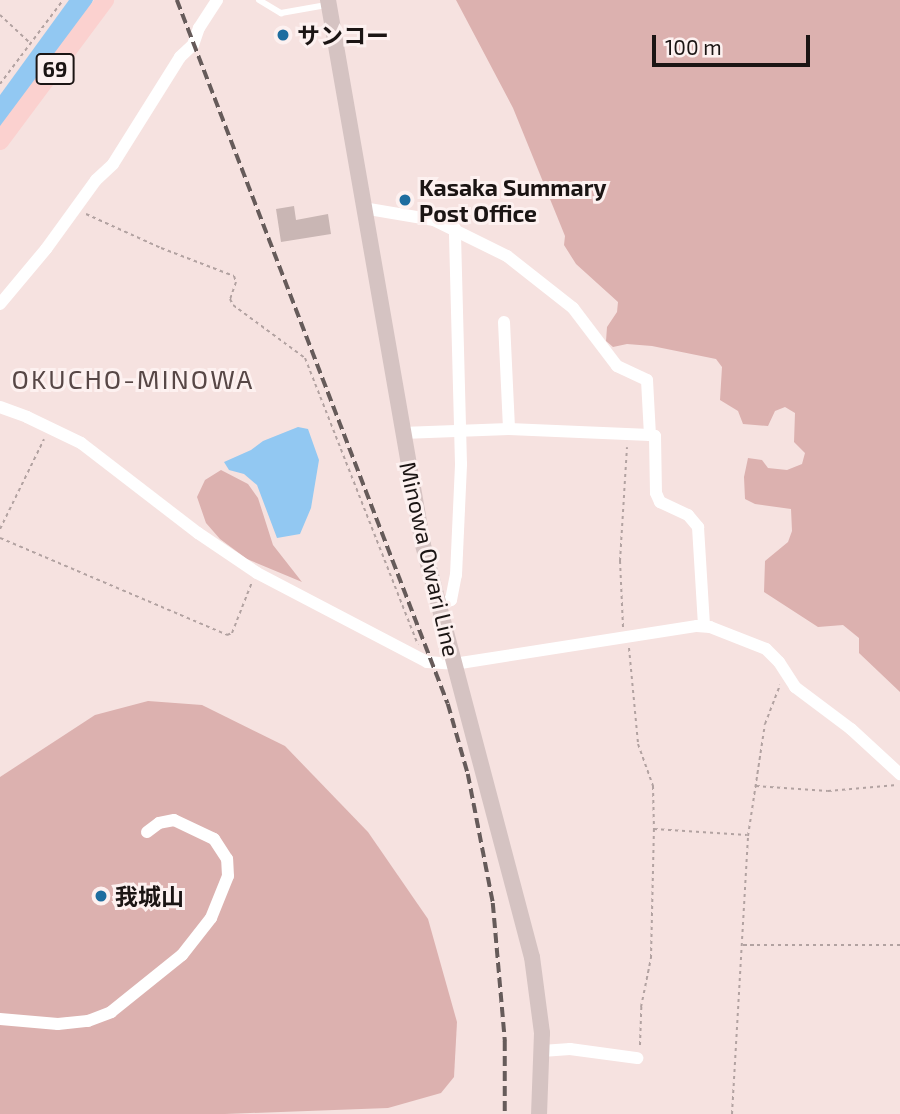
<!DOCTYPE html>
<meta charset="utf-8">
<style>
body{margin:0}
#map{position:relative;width:900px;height:1114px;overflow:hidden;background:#f6e2e0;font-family:"Exo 2","Noto Sans JP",sans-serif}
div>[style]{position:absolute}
.green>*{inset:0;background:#dcb1af}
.water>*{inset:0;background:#92c8f2}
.building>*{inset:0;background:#c9b6b4}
.path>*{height:2px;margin-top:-1px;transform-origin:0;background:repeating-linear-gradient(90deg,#b2a2a1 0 3.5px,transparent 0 7px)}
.lane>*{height:6px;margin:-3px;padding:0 3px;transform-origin:3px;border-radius:3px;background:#fff}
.street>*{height:12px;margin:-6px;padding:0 6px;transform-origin:6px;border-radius:6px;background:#fff}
.secondary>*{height:16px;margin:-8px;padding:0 8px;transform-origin:8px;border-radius:8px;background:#d5c3c2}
.primary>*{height:18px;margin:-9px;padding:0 9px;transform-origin:9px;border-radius:9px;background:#fbd1cf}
.rail>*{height:3.5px;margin-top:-1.75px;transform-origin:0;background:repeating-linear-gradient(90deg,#665b5a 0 10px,transparent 0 15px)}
.dots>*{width:19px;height:19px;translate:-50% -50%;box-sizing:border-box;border:4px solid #fdf1f0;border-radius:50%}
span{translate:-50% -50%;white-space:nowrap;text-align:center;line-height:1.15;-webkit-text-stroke:6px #fdf1f0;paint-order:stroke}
.shield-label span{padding:2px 5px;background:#fdf1f0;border:2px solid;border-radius:5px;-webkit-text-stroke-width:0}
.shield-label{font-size:21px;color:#1b1514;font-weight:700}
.poi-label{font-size:23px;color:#1b1514;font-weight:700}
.left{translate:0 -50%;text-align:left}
.street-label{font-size:23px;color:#1b1514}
.quarter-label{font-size:26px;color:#574746;letter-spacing:2px}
.scale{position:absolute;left:652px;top:35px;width:158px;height:32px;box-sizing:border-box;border:4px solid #1b1514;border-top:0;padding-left:9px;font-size:21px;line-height:24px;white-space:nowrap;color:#1b1514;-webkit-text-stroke:5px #fdf1f0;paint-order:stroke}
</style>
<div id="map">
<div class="green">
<div style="clip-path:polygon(456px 0,900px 0,900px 692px,859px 653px,859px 638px,843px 625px,818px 627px,764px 592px,765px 561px,788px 542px,792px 531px,791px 509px,755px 504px,745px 499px,744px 477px,748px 458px,762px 460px,768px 468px,787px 470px,802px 464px,805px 453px,794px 442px,795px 413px,785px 407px,775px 411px,768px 426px,743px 424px,738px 411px,720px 400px,722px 367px,716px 359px,652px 346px,627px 344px,613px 347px,606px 341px,607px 327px,617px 312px,618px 302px,576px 264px,564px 245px,565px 236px,513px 108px)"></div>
<div style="clip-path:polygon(221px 470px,248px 484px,258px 498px,273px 545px,302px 582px,247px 559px,220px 539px,206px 523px,197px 497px,205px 480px)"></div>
<div style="clip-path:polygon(148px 701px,202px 705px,285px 746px,368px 832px,428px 919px,457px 1022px,454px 1077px,441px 1093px,388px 1108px,225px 1114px,0 1114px,0 777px,95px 715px)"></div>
</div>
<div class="water">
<div style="clip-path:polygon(69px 0,93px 0,87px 15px,0 133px,0 95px)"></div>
<div style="clip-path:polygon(298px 427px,308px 429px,319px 460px,311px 508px,300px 534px,277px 538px,257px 485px,244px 474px,229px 470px,224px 462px,251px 450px,263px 441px)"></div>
</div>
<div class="building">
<div style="clip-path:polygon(294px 206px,296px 220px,328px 214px,331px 234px,281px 242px,276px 209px)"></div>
</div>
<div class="path">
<div style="left:0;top:15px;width:40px;rotate:43deg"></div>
<div style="left:0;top:84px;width:105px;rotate:-53.1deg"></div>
<div style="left:86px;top:214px;width:82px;rotate:24.4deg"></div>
<div style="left:161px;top:248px;width:78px;rotate:21deg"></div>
<div style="left:234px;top:276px;width:6px;rotate:72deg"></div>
<div style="left:236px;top:282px;width:18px;rotate:109deg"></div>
<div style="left:230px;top:299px;width:7px;rotate:63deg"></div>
<div style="left:233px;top:305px;width:89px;rotate:36.4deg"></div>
<div style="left:305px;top:358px;width:308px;rotate:68.5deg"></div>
<div style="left:0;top:529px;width:100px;rotate:-63.9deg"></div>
<div style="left:0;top:538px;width:247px;rotate:23.1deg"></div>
<div style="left:227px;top:635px;width:5px;rotate:-22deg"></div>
<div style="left:232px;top:633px;width:55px;rotate:-68.6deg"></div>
<div style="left:623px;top:627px;width:66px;rotate:-92.6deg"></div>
<div style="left:620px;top:561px;width:114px;rotate:-86.5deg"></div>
<div style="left:629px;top:648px;width:96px;rotate:84.6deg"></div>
<div style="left:638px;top:744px;width:45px;rotate:70.3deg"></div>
<div style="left:653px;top:786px;width:43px;rotate:88.7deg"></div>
<div style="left:756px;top:786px;width:72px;rotate:4deg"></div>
<div style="left:828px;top:791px;width:69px;rotate:-5deg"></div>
<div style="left:743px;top:945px;width:157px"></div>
<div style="left:640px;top:1045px;width:38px;rotate:-88deg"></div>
<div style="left:641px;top:1007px;width:50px;rotate:-78.5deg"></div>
<div style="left:651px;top:958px;width:129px;rotate:-88.7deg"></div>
<div style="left:654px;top:829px;width:93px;rotate:3.7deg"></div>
<div style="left:732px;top:1114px;width:278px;rotate:-86.7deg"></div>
<div style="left:748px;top:836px;width:113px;rotate:-81.4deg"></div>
<div style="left:765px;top:724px;width:42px;rotate:-69deg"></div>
</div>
<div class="lane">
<div style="left:259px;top:0;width:26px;rotate:31deg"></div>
<div style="left:281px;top:13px;width:46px;rotate:-10.1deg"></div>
</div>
<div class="street">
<div style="left:363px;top:208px;width:72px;rotate:9.6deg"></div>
<div style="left:434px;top:220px;width:81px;rotate:26.3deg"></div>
<div style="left:507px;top:256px;width:84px;rotate:38.2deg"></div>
<div style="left:573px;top:308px;width:73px;rotate:52.8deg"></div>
<div style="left:617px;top:366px;width:33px;rotate:25deg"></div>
<div style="left:647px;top:380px;width:55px;rotate:86.9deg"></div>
<div style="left:650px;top:435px;width:5px;rotate:11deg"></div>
<div style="left:655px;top:436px;width:57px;rotate:89deg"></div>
<div style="left:656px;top:493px;width:10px;rotate:66deg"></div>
<div style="left:660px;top:502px;width:31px;rotate:25deg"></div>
<div style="left:688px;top:515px;width:16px;rotate:50deg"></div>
<div style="left:698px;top:527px;width:99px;rotate:86.5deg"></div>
<div style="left:0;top:304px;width:72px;rotate:-50.1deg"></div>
<div style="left:46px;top:249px;width:85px;rotate:-54.1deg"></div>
<div style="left:96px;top:180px;width:23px;rotate:-43deg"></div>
<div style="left:113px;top:164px;width:126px;rotate:-57.9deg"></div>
<div style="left:180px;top:57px;width:18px;rotate:-43deg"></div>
<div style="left:193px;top:45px;width:18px;rotate:-71deg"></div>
<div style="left:199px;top:28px;width:33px;rotate:-57deg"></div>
<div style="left:504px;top:322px;width:107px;rotate:87.3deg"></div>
<div style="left:0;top:407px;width:29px;rotate:20deg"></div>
<div style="left:27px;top:417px;width:60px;rotate:25.7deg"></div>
<div style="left:81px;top:443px;width:148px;rotate:37.6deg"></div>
<div style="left:198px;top:533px;width:71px;rotate:34.1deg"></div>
<div style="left:257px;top:573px;width:192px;rotate:27.6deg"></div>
<div style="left:427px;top:662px;width:27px;rotate:4deg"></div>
<div style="left:454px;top:664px;width:246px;rotate:-8.9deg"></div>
<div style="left:697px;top:626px;width:13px;rotate:4deg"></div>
<div style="left:710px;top:627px;width:60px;rotate:21.4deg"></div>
<div style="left:766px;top:649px;width:18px;rotate:45deg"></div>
<div style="left:779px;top:662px;width:30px;rotate:57deg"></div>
<div style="left:795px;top:687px;width:70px;rotate:36.9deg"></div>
<div style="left:851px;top:729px;width:67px;rotate:42.6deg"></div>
<div style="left:402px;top:433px;width:107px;rotate:-2.1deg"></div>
<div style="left:509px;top:429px;width:141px;rotate:2.4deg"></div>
<div style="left:439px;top:605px;width:13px;rotate:-23deg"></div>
<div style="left:451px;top:600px;width:25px;rotate:-79deg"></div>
<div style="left:456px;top:575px;width:111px;rotate:-87.4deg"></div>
<div style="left:461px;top:464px;width:236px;rotate:-91.5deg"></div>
<div style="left:0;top:1019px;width:58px;rotate:4.9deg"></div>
<div style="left:58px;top:1024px;width:30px;rotate:-6deg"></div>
<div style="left:88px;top:1021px;width:25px;rotate:-21deg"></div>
<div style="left:111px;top:1012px;width:91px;rotate:-38.8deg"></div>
<div style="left:182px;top:955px;width:47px;rotate:-51.9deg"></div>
<div style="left:211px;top:918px;width:45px;rotate:-68deg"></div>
<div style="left:228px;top:876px;width:17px;rotate:-93deg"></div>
<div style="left:227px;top:859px;width:24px;rotate:-123deg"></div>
<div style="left:214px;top:839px;width:44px;rotate:-154.6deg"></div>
<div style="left:174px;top:820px;width:15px;rotate:169deg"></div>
<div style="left:159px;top:823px;width:15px;rotate:143deg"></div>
<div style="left:542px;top:1051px;width:28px;rotate:-4deg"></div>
<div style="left:570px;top:1049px;width:68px;rotate:7.7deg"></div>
</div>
<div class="secondary">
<div style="left:328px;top:0;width:553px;rotate:80.11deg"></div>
<div style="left:423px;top:545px;width:426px;rotate:75.2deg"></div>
<div style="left:532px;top:957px;width:77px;rotate:82.5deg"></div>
<div style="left:542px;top:1033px;width:81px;rotate:92.1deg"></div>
</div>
<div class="primary">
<div style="left:0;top:141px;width:176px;rotate:-53.3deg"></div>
</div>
<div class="rail">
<div style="left:177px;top:0;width:754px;rotate:68.95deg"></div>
<div style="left:448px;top:704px;width:73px;rotate:74.1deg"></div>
<div style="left:468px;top:774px;width:131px;rotate:79deg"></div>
<div style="left:493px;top:903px;width:139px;rotate:85deg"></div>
<div style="left:505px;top:1041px;width:73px;rotate:90deg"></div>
</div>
<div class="dots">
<div style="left:283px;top:35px;background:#1e6d9f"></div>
<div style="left:405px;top:200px;background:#1e6d9f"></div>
<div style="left:101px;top:896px;background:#1e6d9f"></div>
</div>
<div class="shield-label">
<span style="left:55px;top:69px">69</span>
</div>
<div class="poi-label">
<span class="left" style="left:297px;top:35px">サンコー</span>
<span class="left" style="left:419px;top:200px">Kasaka Summary<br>Post Office</span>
<span class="left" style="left:115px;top:896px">我城山</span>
</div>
<div class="street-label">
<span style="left:430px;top:559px;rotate:77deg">Minowa Owari Line</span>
</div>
<div class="quarter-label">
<span style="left:133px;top:379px">OKUCHO-MINOWA</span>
</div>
<div class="scale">100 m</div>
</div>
